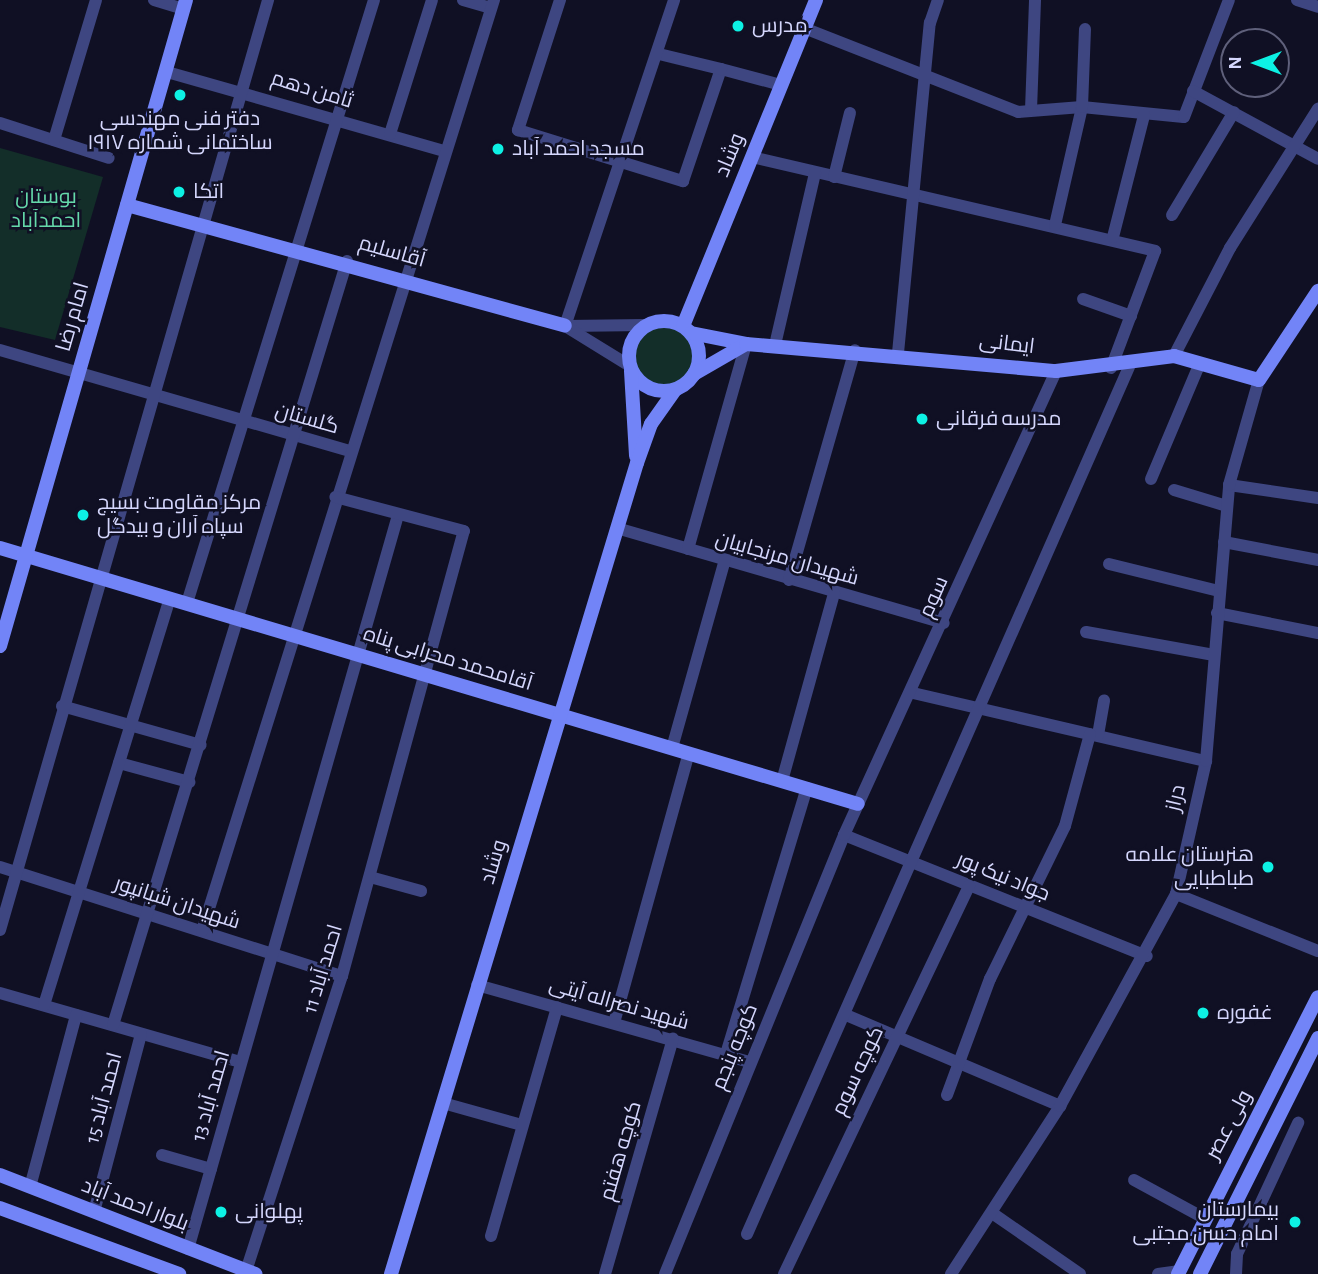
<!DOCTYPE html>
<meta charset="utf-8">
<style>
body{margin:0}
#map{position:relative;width:1318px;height:1274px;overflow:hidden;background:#101024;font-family:"Alegreya Sans",Cairo,sans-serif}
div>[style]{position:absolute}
.green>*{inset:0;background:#132e29}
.round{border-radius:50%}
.street>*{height:12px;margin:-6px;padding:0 6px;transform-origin:6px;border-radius:6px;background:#3e4681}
.secondary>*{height:14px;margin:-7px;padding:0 7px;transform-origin:7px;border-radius:7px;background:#7284f7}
.secondary>.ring{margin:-7px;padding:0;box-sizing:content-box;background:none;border:14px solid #7284f7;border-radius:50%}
.dots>*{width:19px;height:19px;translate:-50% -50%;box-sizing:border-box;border:4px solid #101024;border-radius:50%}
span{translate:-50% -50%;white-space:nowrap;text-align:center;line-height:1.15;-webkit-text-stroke:5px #101024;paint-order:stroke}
.poi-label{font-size:21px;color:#d5d7fd}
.left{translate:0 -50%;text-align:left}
.right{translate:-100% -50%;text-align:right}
.street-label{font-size:21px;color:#d5d7fd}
.park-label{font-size:21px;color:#65d9aa}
.north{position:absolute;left:1220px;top:28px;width:70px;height:70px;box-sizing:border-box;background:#101024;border:2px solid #5f607b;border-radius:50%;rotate:270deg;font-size:19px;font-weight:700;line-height:28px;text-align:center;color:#d5d7fd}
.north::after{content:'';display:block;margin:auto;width:24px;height:32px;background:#0df1e4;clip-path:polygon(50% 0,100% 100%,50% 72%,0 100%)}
</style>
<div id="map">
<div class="green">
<div style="clip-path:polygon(0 148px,103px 177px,55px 340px,0 327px)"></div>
<div class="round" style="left:633px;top:325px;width:62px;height:62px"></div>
</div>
<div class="street">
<div style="left:154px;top:0;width:31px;rotate:17deg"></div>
<div style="left:463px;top:0;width:29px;rotate:16deg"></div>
<div style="left:560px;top:0;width:137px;rotate:107.9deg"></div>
<div style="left:518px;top:130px;width:173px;rotate:17.2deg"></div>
<div style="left:683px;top:181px;width:118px;rotate:-71.3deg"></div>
<div style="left:721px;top:69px;width:62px;rotate:14.9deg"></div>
<div style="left:1297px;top:0;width:22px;rotate:18deg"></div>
<div style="left:804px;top:28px;width:230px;rotate:21.4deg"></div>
<div style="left:1018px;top:112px;width:64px;rotate:-4.5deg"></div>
<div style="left:1082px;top:107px;width:102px;rotate:5.6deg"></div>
<div style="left:1184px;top:117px;width:125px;rotate:-69deg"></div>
<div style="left:659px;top:54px;width:64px;rotate:13.6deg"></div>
<div style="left:167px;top:72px;width:288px;rotate:15.9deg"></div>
<div style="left:1193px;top:91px;width:142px;rotate:28.5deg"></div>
<div style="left:1031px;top:110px;width:110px;rotate:-87.9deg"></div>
<div style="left:0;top:123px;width:114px;rotate:17.8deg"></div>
<div style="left:390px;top:134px;width:140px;rotate:-72.6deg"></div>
<div style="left:54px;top:140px;width:146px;rotate:-73.3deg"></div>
<div style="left:752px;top:157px;width:414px;rotate:13.1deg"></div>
<div style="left:1155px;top:251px;width:125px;rotate:110.6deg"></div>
<div style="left:834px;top:177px;width:66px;rotate:-76deg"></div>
<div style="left:1172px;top:215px;width:120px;rotate:-59deg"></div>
<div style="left:1055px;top:225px;width:121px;rotate:-77.1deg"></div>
<div style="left:1082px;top:107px;width:78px;rotate:-87.8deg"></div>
<div style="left:1113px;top:237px;width:126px;rotate:-75.7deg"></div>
<div style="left:1083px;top:299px;width:51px;rotate:19.5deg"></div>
<div style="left:565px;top:326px;width:344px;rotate:-71.5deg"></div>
<div style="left:565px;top:326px;width:81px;rotate:-0.7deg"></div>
<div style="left:565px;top:326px;width:76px;rotate:31.6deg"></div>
<div style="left:775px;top:345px;width:177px;rotate:-76.9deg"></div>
<div style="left:0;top:350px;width:364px;rotate:16.1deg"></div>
<div style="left:898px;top:353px;width:332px;rotate:-84.5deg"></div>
<div style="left:930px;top:23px;width:24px;rotate:-71deg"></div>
<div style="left:1174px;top:356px;width:122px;rotate:-62.6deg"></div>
<div style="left:1230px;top:248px;width:165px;rotate:-57.7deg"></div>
<div style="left:1151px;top:479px;width:126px;rotate:-67.1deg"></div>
<div style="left:1229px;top:485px;width:90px;rotate:8.3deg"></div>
<div style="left:1174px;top:490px;width:55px;rotate:16.8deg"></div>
<div style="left:620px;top:529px;width:337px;rotate:16.2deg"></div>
<div style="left:1224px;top:542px;width:96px;rotate:10.8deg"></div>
<div style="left:688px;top:549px;width:213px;rotate:-74.2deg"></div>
<div style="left:1109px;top:564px;width:113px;rotate:13.8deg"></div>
<div style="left:789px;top:580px;width:239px;rotate:-74deg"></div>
<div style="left:187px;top:603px;width:631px;rotate:-72.77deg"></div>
<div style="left:1217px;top:613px;width:103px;rotate:11.2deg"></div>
<div style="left:1086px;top:632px;width:130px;rotate:10.2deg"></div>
<div style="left:913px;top:693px;width:301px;rotate:13.1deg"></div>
<div style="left:62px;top:706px;width:144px;rotate:15.7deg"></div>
<div style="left:1098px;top:735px;width:35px;rotate:-80deg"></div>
<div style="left:672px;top:748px;width:195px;rotate:-74.3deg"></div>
<div style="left:119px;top:763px;width:73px;rotate:15.2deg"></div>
<div style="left:782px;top:781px;width:195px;rotate:-74.5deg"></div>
<div style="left:844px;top:835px;width:326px;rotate:21.8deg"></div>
<div style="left:0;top:867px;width:359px;rotate:17.7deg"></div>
<div style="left:370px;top:877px;width:53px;rotate:15.4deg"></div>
<div style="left:1176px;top:894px;width:153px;rotate:21.9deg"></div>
<div style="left:0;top:930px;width:968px;rotate:-73.92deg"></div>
<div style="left:202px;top:931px;width:976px;rotate:-72.59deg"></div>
<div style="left:477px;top:985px;width:283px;rotate:15.8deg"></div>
<div style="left:0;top:993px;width:250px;rotate:16deg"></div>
<div style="left:44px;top:1005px;width:426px;rotate:-72.8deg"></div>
<div style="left:846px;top:1015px;width:233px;rotate:23deg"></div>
<div style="left:614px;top:1023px;width:280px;rotate:-74.5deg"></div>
<div style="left:113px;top:1025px;width:799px;rotate:-72.97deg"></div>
<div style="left:726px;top:1054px;width:278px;rotate:-73.1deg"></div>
<div style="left:947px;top:1095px;width:124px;rotate:-69.7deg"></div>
<div style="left:990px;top:979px;width:170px;rotate:-63.9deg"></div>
<div style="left:1065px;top:826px;width:95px;rotate:-74.8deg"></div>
<div style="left:443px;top:1103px;width:82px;rotate:15.6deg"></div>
<div style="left:162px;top:1155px;width:51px;rotate:15.9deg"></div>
<div style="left:1134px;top:1180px;width:80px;rotate:28.5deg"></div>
<div style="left:30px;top:1187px;width:178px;rotate:-75deg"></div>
<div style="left:94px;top:1212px;width:184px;rotate:-75.2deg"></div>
<div style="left:992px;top:1213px;width:107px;rotate:34.7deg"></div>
<div style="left:747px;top:1234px;width:947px;rotate:-66.22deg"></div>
<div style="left:491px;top:1236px;width:238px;rotate:-73.9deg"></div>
<div style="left:188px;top:1249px;width:763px;rotate:-74.03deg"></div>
<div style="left:246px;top:1271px;width:310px;rotate:-72deg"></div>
<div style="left:342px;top:976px;width:461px;rotate:-74.7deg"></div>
<div style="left:464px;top:531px;width:133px;rotate:-165.2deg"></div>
<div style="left:605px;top:1274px;width:245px;rotate:-73.9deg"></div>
<div style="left:665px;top:1274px;width:474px;rotate:-67.8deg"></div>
<div style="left:844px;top:835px;width:510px;rotate:-65.44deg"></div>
<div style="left:784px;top:1274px;width:430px;rotate:-64.5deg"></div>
<div style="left:951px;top:1274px;width:200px;rotate:-57deg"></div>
<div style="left:1060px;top:1106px;width:242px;rotate:-61.3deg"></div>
<div style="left:1176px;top:894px;width:136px;rotate:-77.3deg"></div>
<div style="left:1206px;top:761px;width:277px;rotate:-85.2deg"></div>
<div style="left:1229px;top:485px;width:109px;rotate:-74.1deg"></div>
<div style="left:1158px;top:1274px;width:22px;rotate:-8deg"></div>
<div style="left:1236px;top:1274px;width:20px;rotate:-87deg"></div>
<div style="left:1237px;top:1254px;width:145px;rotate:-65deg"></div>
</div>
<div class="secondary">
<div style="left:127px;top:205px;width:454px;rotate:15.4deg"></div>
<div class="ring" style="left:629px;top:321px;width:56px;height:56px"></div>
<div style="left:683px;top:326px;width:352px;rotate:-67.8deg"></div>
<div style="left:691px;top:333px;width:56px;rotate:11.3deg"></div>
<div style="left:746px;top:344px;width:60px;rotate:150deg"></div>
<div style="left:746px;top:344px;width:311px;rotate:5deg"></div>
<div style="left:1056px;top:371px;width:119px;rotate:-7.2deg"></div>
<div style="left:1174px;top:356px;width:88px;rotate:15.8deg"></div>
<div style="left:1259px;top:380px;width:107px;rotate:-56.5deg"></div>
<div style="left:631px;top:371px;width:85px;rotate:86.6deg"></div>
<div style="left:0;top:548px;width:895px;rotate:16.61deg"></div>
<div style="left:0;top:646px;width:672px;rotate:-73.94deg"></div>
<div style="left:0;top:1175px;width:274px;rotate:21.2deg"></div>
<div style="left:0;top:1208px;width:191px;rotate:20.2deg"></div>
<div style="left:391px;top:1274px;width:847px;rotate:-73.13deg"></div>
<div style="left:637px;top:463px;width:41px;rotate:-70.3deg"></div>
<div style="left:651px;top:424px;width:42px;rotate:-54.8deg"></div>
<div style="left:1178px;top:1274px;width:310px;rotate:-63.2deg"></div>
<div style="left:1200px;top:1274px;width:264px;rotate:-63.4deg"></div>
</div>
<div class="dots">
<div style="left:738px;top:26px;background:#0df1e4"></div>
<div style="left:180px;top:95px;background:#0df1e4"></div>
<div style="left:498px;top:149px;background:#0df1e4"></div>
<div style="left:179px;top:192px;background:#0df1e4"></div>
<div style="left:922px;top:419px;background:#0df1e4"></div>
<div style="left:83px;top:515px;background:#0df1e4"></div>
<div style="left:1268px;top:867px;background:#0df1e4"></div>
<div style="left:1203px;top:1013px;background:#0df1e4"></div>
<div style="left:221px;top:1212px;background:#0df1e4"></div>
<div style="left:1295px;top:1222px;background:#0df1e4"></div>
</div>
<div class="poi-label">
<span class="left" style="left:752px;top:26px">مدرس</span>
<span style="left:180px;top:131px">دفتر فنی مهندسی<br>ساختمانی شماره ۱۹۱۷</span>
<span class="left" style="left:512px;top:149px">مسجد احمد آباد</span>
<span class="left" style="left:193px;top:192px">اتکا</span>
<span class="left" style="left:936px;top:419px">مدرسه فرقانی</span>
<span class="left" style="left:97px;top:515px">مرکز مقاومت بسیج<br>سپاه آران و بیدگل</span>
<span class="right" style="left:1254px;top:867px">هنرستان علامه<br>طباطبایی</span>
<span class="left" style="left:1217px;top:1013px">غفوره</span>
<span class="right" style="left:1279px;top:1222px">بیمارستان<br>امام حسن مجتبی</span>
<span class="left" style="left:235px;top:1212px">پهلوانی</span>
</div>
<div class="street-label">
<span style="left:312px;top:90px;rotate:17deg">ثامن دهم</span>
<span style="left:730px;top:155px;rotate:-68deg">وشاد</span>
<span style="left:392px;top:252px;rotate:16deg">آقاسلیم</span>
<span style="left:73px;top:317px;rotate:-74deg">امام رضا</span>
<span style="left:1007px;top:344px;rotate:7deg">ایمانی</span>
<span style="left:307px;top:419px;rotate:16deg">گلستان</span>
<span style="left:787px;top:559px;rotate:16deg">شهیدان مرنجابیان</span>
<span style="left:934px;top:597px;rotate:-66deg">سوم</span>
<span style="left:448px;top:659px;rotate:17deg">آقامحمد محرابی پناه</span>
<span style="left:1176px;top:798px;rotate:-77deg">دراز</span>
<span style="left:494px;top:862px;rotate:-73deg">وشاد</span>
<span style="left:1003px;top:877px;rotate:22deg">جواد نیک پور</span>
<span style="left:177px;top:903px;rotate:18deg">شهیدان شبانپور</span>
<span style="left:323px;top:969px;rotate:-73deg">احمد آباد 11</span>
<span style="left:619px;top:1004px;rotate:16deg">شهید نصراله آیتی</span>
<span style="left:735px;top:1047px;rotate:-68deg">کوچه پنجم</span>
<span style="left:858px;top:1071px;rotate:-65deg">کوچه سوم</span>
<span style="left:211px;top:1096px;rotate:-74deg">احمد آباد 13</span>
<span style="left:104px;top:1098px;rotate:-75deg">احمد آباد 15</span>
<span style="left:1229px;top:1125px;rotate:-62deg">ولی عصر</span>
<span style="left:621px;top:1151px;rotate:-74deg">کوچه هفتم</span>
<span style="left:135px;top:1205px;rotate:21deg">بلوار احمد آباد</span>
</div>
<div class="park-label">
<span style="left:46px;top:209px">بوستان<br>احمدآباد</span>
</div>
<div class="north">N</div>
</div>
